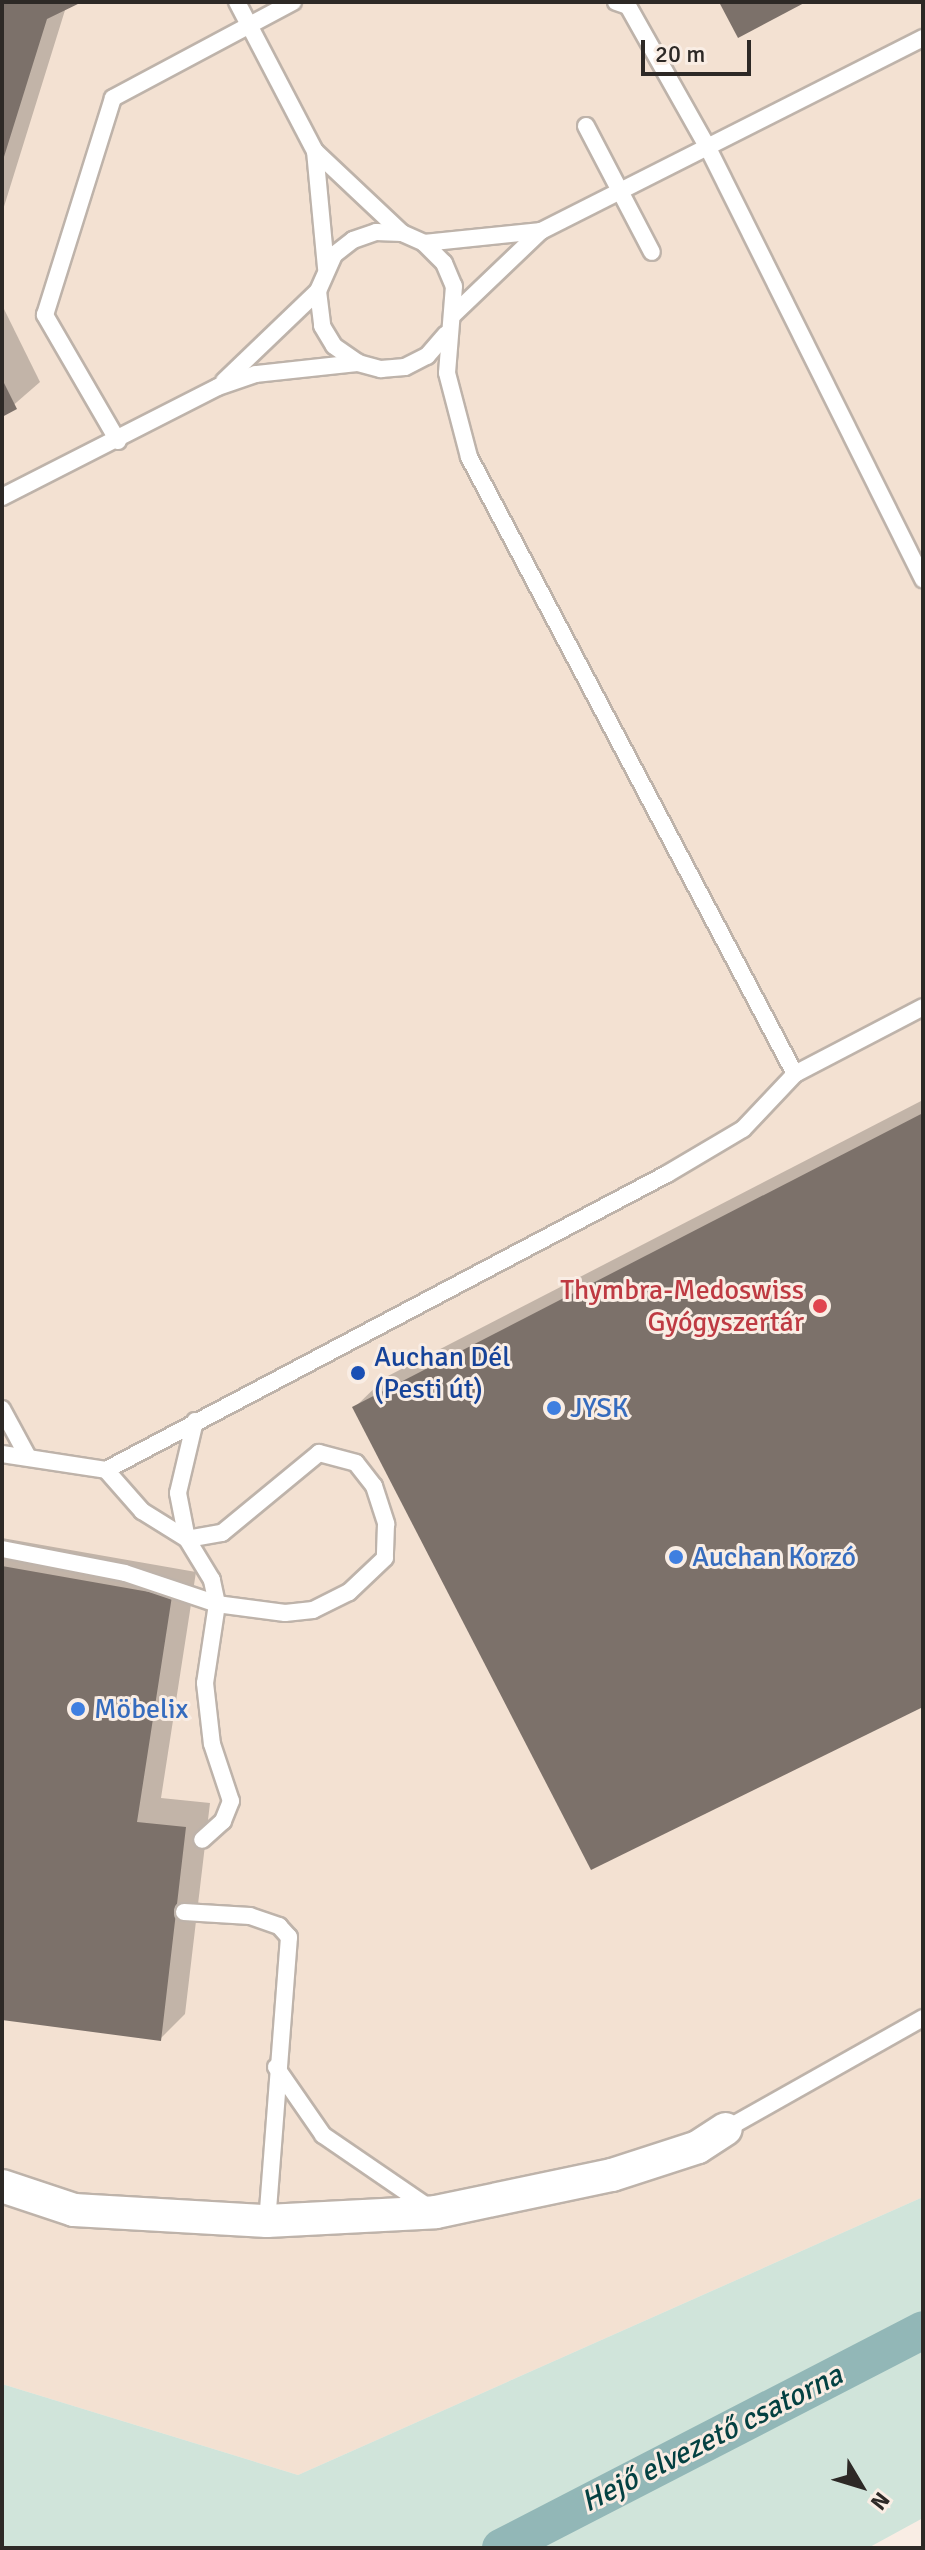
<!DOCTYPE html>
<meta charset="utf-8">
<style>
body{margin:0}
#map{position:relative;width:925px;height:2550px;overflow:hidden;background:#f9ede4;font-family:Signika,sans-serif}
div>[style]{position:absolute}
.built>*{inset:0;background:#f3e1d2}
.green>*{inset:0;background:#d0e4da}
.shadow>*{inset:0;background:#0003}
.canal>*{height:38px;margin:-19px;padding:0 19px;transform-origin:19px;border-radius:19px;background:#92b7b7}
.building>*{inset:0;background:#7c716a}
.roads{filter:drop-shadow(2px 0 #beb3aa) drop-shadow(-2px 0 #beb3aa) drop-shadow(0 2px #beb3aa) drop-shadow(0 -2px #beb3aa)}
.service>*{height:16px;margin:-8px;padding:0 8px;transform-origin:8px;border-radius:8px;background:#fff}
.minor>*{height:32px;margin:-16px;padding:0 16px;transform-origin:16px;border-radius:16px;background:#fff}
.dots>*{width:22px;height:22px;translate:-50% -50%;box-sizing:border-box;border:4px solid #f9ede4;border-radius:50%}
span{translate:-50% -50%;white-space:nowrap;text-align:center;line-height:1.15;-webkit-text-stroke:6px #f9ede4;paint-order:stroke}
.health-label{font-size:28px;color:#be3a42}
.right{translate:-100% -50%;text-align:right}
.transit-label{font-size:28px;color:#164399}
.left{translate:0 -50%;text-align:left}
.shop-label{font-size:28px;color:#366cbe}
.water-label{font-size:30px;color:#044142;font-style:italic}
.frame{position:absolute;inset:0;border:4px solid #2d2926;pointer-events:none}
.north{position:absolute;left:821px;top:2446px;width:80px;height:80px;-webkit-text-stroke:6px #f9ede4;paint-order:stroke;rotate:128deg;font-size:22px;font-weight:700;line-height:32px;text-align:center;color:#2d2926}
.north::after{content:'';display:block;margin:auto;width:28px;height:36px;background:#2d2926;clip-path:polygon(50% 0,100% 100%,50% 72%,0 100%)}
.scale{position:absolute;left:641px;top:40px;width:110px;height:36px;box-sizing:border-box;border:4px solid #2d2926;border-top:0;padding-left:10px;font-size:24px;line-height:28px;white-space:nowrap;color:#2d2926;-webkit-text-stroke:6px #f9ede4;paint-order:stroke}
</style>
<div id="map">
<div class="built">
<div style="clip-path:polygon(2px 2px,923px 2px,923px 2197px,298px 2475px,2px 2384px)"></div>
</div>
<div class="green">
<div style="clip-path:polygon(923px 2197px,923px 2518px,868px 2548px,2px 2548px,2px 2384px,298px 2475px)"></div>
</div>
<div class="shadow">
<div style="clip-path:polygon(2px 2px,78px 2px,66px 7px,2px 213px)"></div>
<div style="clip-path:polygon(2px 305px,40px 382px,2px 415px)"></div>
<div style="clip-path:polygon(923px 1100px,923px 1704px,354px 1408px,386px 1377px)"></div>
<div style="clip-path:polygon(2px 1538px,196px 1572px,161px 1798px,210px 1803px,185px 2014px,160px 2039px,2px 2018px)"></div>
</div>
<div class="canal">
<div style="left:501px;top:2548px;width:475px;rotate:-27.3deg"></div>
</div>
<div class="building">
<div style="clip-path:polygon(2px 2px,82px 2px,47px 19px,3px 160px)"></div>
<div style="clip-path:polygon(719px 2px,806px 2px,738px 38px)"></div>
<div style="clip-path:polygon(2px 379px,17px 409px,2px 417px)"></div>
<div style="clip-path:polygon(923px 1113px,923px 1707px,591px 1870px,352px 1407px)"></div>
<div style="clip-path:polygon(2px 1566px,172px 1596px,137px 1822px,186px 1827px,161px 2041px,2px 2020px)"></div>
</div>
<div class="roads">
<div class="service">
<div style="left:237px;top:2px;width:168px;rotate:62.4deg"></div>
<div style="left:315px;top:151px;width:120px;rotate:43.3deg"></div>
<div style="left:402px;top:233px;width:24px;rotate:24deg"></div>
<div style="left:424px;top:243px;width:28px;rotate:45deg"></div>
<div style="left:444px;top:263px;width:25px;rotate:67deg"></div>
<div style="left:454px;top:286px;width:87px;rotate:94.6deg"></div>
<div style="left:447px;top:373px;width:87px;rotate:75.3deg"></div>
<div style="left:469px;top:457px;width:698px;rotate:62.15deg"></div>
<div style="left:616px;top:2px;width:13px;rotate:18deg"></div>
<div style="left:628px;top:6px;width:163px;rotate:60.6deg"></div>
<div style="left:708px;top:148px;width:482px;rotate:63.5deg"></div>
<div style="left:586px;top:126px;width:142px;rotate:62.4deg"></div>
<div style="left:315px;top:151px;width:118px;rotate:84.6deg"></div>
<div style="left:402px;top:233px;width:26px;rotate:-178deg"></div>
<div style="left:376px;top:232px;width:24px;rotate:161deg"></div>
<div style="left:353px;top:240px;width:24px;rotate:142deg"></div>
<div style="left:334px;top:255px;width:39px;rotate:114deg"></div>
<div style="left:318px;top:291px;width:35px;rotate:83deg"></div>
<div style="left:322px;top:326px;width:23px;rotate:59deg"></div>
<div style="left:334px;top:346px;width:29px;rotate:35deg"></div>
<div style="left:358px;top:363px;width:24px;rotate:15deg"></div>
<div style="left:381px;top:369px;width:24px;rotate:-5deg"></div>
<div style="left:405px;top:367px;width:25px;rotate:-27deg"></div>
<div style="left:427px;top:356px;width:29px;rotate:-49deg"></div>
<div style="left:424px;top:243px;width:118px;rotate:-5.9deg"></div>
<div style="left:453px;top:315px;width:122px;rotate:-43.7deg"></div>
<div style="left:541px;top:231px;width:428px;rotate:-26.8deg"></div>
<div style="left:224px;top:381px;width:130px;rotate:-43.8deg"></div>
<div style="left:118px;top:441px;width:146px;rotate:-120.1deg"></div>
<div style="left:45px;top:315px;width:227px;rotate:-72.6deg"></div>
<div style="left:113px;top:98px;width:204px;rotate:-28.1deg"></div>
<div style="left:2px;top:497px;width:242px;rotate:-27deg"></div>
<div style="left:218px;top:387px;width:40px;rotate:-18.9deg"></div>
<div style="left:256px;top:374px;width:103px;rotate:-6.2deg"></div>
<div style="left:2px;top:1409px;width:55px;rotate:61.6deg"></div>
<div style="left:2px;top:1454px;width:105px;rotate:8.7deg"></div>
<div style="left:106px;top:1470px;width:634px;rotate:-27.82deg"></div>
<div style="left:667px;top:1174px;width:88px;rotate:-30.6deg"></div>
<div style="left:743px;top:1129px;width:76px;rotate:-46.6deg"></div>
<div style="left:795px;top:1074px;width:144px;rotate:-27.6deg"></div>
<div style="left:106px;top:1470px;width:55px;rotate:48.7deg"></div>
<div style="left:142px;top:1511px;width:53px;rotate:31.9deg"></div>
<div style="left:187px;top:1539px;width:36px;rotate:-10deg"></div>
<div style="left:222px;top:1533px;width:126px;rotate:-39.5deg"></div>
<div style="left:319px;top:1453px;width:38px;rotate:15deg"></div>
<div style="left:356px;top:1463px;width:29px;rotate:52deg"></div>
<div style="left:374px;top:1486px;width:40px;rotate:72deg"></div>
<div style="left:386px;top:1524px;width:34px;rotate:92deg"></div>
<div style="left:385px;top:1558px;width:50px;rotate:136.6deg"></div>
<div style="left:349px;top:1592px;width:40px;rotate:153.4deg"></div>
<div style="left:313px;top:1610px;width:28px;rotate:174deg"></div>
<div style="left:285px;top:1613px;width:69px;rotate:-172.5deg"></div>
<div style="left:217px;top:1604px;width:25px;rotate:-102deg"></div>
<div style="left:212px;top:1580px;width:48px;rotate:-121.4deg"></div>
<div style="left:187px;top:1539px;width:47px;rotate:-101.1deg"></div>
<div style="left:178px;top:1493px;width:74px;rotate:-76.7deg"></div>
<div style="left:2px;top:1549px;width:125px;rotate:11deg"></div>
<div style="left:125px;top:1573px;width:97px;rotate:18.6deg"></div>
<div style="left:217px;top:1604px;width:80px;rotate:98.6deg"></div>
<div style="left:205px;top:1683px;width:61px;rotate:83.5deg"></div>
<div style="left:212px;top:1744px;width:60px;rotate:71.6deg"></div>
<div style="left:231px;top:1801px;width:22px;rotate:112deg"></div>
<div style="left:223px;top:1821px;width:28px;rotate:138deg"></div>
<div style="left:184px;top:1912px;width:66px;rotate:3.5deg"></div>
<div style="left:250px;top:1916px;width:31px;rotate:19deg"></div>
<div style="left:279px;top:1926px;width:15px;rotate:48deg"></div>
<div style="left:289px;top:1937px;width:285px;rotate:94.4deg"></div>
<div style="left:276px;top:2067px;width:83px;rotate:55.3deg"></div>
<div style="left:323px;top:2135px;width:131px;rotate:34.4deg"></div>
<div style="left:726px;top:2129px;width:226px;rotate:-29.4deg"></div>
</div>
<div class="minor">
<div style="left:2px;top:2186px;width:76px;rotate:18.4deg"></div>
<div style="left:74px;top:2210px;width:193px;rotate:3.3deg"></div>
<div style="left:267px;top:2221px;width:169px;rotate:-3deg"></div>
<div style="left:436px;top:2212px;width:180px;rotate:-11.9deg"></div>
<div style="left:612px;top:2175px;width:90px;rotate:-18deg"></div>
<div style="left:698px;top:2147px;width:33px;rotate:-33deg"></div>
</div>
</div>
<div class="dots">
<div style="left:820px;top:1306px;background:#e0444e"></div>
<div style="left:358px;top:1373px;background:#1a4fb4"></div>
<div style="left:554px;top:1408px;background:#3f7fe0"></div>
<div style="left:676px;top:1557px;background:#3f7fe0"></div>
<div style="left:78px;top:1709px;background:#3f7fe0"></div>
</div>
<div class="health-label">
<span class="right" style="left:804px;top:1306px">Thymbra-Medoswiss<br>Gyógyszertár</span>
</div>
<div class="transit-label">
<span class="left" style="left:374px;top:1373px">Auchan Dél<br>(Pesti út)</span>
</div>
<div class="shop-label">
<span class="left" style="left:570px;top:1408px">JYSK</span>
<span class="left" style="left:692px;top:1557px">Auchan Korzó</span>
<span class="left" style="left:94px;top:1709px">Möbelix</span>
</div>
<div class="water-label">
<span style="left:712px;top:2439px;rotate:-27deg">Hejő elvezető csatorna</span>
</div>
<div class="frame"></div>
<div class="north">N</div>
<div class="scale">20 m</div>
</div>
